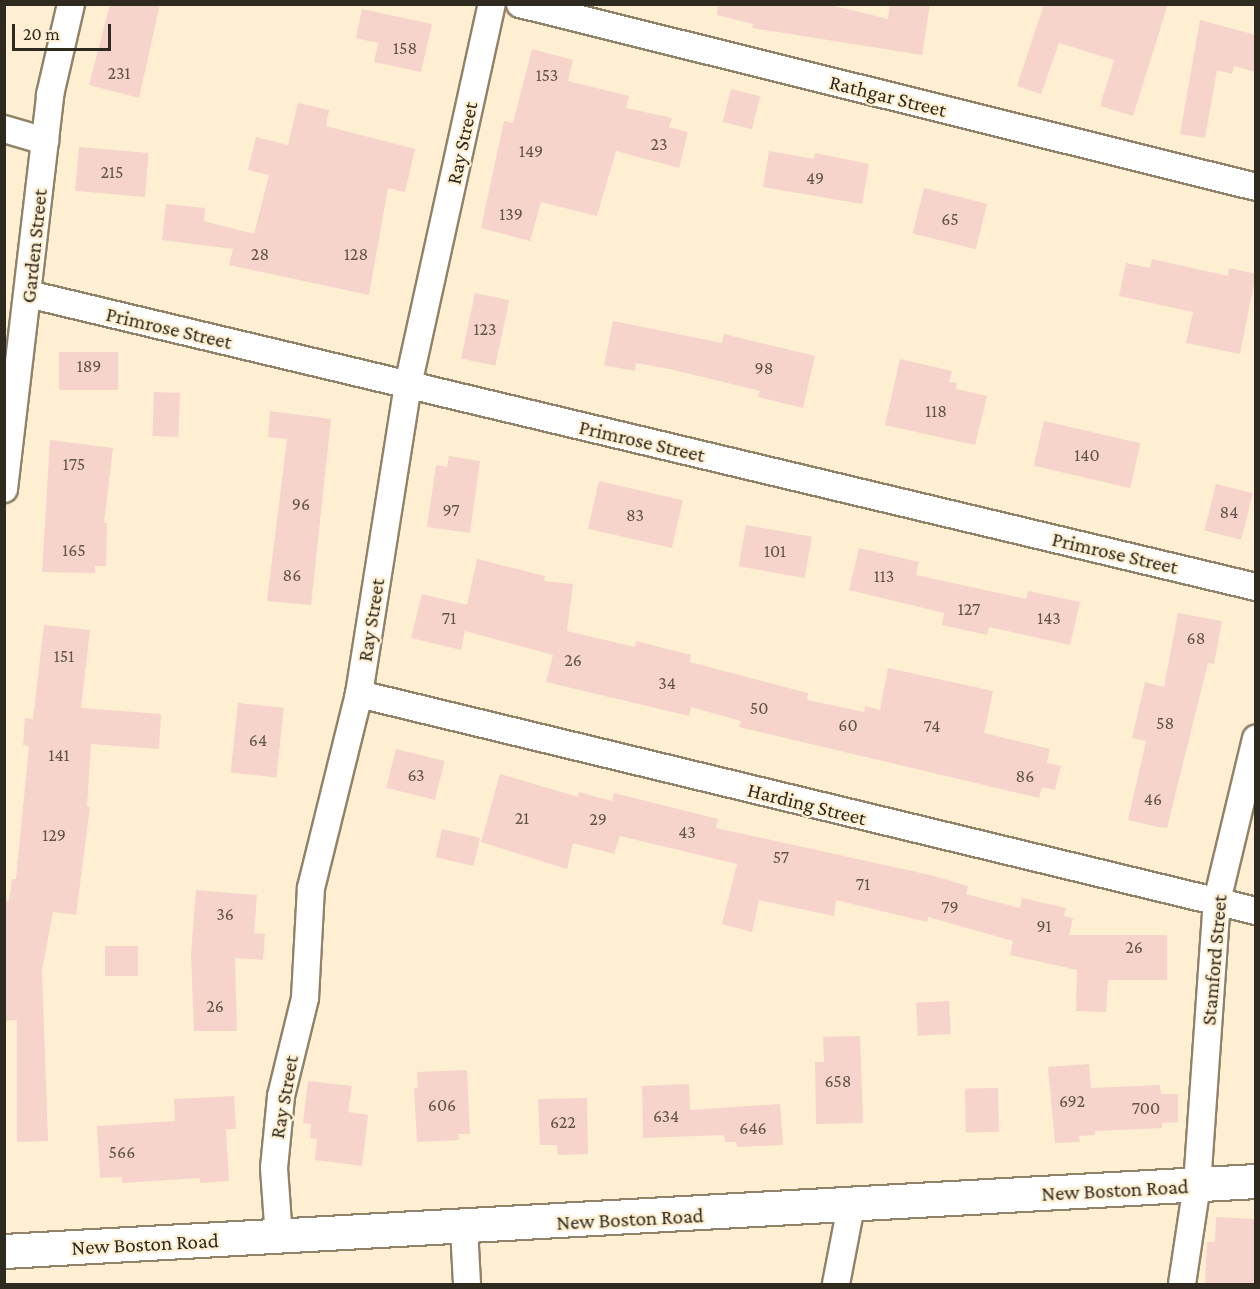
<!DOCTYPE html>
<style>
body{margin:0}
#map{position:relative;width:1260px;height:1289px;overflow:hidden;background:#feefd2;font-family:"Crimson Pro",serif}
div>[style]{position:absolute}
.building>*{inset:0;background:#f6d3cb;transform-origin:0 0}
.roads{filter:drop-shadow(2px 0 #918369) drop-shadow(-2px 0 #918369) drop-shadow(0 2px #918369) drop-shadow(0 -2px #918369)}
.street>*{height:26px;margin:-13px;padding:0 13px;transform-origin:13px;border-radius:13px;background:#fff}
.secondary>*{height:33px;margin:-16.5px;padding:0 16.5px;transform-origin:16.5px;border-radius:16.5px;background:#fff}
span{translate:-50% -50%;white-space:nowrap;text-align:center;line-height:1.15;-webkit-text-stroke:4.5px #feefd2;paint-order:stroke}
.number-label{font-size:18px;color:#61544a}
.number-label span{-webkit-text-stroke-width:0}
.street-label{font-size:21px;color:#2f2a1f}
.frame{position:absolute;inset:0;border:6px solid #2f2a1f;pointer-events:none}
.scale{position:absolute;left:12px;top:24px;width:99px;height:27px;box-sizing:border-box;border:3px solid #2f2a1f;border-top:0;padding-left:8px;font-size:18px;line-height:21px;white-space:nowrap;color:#2f2a1f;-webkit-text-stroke:4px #feefd2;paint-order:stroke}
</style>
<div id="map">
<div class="building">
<div style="clip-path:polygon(110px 4px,160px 4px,139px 98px,89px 85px)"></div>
<div style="clip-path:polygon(718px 4px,826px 4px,888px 19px,890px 4px,930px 4px,922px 55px,752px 28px,753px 24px,717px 15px)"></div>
<div style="clip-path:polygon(1044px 4px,1168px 4px,1133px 116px,1100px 106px,1114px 60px,1059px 43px,1041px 94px,1017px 86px)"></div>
<div style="clip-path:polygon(362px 9px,432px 24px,421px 72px,374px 62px,378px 43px,356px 38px)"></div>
<div style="clip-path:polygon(1200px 20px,1256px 35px,1256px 72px,1234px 66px,1232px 74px,1217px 70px,1205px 138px,1180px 134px)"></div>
<div style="clip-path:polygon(532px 49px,573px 60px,568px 81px,629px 96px,626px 108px,672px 118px,669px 127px,688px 132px,679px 168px,616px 151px,597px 216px,541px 202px,530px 241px,481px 228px,504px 121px,513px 123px)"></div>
<div style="left:731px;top:89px;width:30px;height:34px;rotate:14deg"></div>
<div style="clip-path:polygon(298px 103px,329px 110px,326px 126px,415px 149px,405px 192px,388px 188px,369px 295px,229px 265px,233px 249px,162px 240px,166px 204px,205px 208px,204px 221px,254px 234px,269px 175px,248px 170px,256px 137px,288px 145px)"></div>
<div style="left:79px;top:147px;width:70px;height:44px;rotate:5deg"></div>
<div style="clip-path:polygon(769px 151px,814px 159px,815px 153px,869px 164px,862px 204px,763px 187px)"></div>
<div style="left:924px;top:188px;width:65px;height:47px;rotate:14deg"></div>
<div style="clip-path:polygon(1152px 259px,1228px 276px,1229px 268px,1256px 274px,1240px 354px,1186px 343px,1193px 312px,1119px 296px,1126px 263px,1150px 268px)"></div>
<div style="left:475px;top:293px;width:35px;height:67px;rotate:12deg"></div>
<div style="clip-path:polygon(613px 321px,722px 343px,724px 334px,815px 356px,803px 408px,758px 397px,760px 391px,670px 369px,636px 363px,635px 371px,604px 365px)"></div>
<div style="left:59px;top:352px;width:59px;height:38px"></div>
<div style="clip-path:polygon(900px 359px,952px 371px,949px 382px,957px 383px,956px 389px,987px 396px,975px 445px,885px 425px)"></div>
<div style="left:154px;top:392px;width:26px;height:44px;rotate:2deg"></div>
<div style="clip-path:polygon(270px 411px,331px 419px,311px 605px,267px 601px,287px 439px,268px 437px)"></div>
<div style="left:1044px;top:421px;width:99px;height:46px;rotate:13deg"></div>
<div style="clip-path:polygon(50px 440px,113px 448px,104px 523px,107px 523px,106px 566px,95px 566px,95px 573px,42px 572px)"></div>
<div style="clip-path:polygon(449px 456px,480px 461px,470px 533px,427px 527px,436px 465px,447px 467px)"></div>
<div style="left:599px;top:481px;width:86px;height:49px;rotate:13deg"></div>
<div style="left:1216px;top:484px;width:38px;height:48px;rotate:14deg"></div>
<div style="left:746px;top:525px;width:67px;height:42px;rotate:10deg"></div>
<div style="clip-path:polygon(859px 548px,919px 562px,916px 575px,1026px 599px,1028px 591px,1080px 602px,1070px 645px,989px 627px,987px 635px,942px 625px,944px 613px,849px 590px)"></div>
<div style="clip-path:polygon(477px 559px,545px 576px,544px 581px,573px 584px,567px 631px,635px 647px,636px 641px,691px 655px,690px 662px,808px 693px,807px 700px,864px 712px,865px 706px,880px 710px,888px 668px,993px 691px,984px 733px,1050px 749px,1047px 763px,1061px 766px,1055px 790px,1042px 787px,1039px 798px,739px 727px,741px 721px,691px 707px,689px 716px,546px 682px,553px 655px,465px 631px,461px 650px,411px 638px,422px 594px,467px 605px)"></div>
<div style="clip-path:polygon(1178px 613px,1222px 621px,1214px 664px,1208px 663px,1167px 828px,1158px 827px,1128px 820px,1146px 741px,1132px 738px,1145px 682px,1164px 687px)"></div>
<div style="clip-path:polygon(44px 625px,90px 630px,81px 708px,161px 714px,159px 749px,91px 744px,87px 806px,90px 807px,76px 915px,53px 912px,42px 970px,48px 1141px,17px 1142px,17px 1020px,4px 1021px,4px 900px,9px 901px,12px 879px,16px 879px,29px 746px,23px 745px,25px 718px,33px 719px)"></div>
<div style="left:238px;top:703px;width:46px;height:70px;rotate:6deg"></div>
<div style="left:396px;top:749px;width:50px;height:40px;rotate:14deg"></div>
<div style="clip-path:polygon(500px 774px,578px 797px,579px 792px,612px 801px,614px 793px,718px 819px,716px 828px,930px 875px,968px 886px,966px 894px,1020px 908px,1022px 898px,1066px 908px,1064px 916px,1073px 918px,1069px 935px,1167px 935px,1167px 980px,1108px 980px,1106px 1012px,1076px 1011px,1077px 970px,1010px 955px,1013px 941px,928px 917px,927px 922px,836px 900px,834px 916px,759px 900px,752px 932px,722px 924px,737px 864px,620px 836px,614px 854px,573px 843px,567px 869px,481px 842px)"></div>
<div style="left:442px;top:829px;width:39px;height:29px;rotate:13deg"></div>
<div style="clip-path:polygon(196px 890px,257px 895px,254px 933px,265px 934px,263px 960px,235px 958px,237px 1031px,194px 1031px,191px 954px)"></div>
<div style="left:105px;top:946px;width:33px;height:30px"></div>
<div style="left:949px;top:1001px;width:33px;height:33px;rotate:87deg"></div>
<div style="clip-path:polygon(860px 1036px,863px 1123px,816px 1124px,815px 1062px,824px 1062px,823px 1037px)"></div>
<div style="clip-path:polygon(1089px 1064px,1091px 1088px,1160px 1085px,1161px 1094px,1178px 1094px,1178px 1122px,1162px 1123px,1162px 1128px,1095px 1131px,1095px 1135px,1079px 1136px,1080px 1142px,1055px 1143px,1048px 1067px)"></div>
<div style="clip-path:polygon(467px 1070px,470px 1134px,458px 1134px,459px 1140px,417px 1142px,414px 1088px,418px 1088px,417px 1072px)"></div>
<div style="clip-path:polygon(308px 1081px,352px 1086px,348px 1112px,368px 1115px,362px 1166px,315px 1160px,317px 1139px,310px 1138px,311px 1124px,303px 1123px)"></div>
<div style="clip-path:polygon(689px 1084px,690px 1110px,780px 1104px,783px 1145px,737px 1147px,736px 1142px,725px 1142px,724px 1135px,643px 1138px,642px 1086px)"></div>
<div style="left:998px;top:1088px;width:44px;height:33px;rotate:89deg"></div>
<div style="clip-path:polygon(234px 1096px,236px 1129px,226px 1129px,229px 1181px,200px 1183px,200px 1178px,122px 1183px,122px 1177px,100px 1178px,97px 1126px,175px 1121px,174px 1099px)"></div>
<div style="clip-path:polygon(587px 1098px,588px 1154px,558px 1155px,557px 1145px,540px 1145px,538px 1099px)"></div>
<div style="clip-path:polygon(1216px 1217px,1256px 1219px,1256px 1284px,1205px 1284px,1207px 1242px,1215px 1242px)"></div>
</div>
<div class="roads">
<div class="street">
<div style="left:520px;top:4px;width:758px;rotate:13.96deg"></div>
<div style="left:4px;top:129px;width:43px;rotate:16.3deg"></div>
<div style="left:28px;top:294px;width:1262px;rotate:13.42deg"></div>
<div style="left:4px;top:489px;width:397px;rotate:-83.3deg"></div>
<div style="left:50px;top:95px;width:93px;rotate:-77deg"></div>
<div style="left:359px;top:694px;width:923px;rotate:13.6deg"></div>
<div style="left:464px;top:1228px;width:56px;rotate:86.9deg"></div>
<div style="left:279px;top:1238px;width:70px;rotate:-94.1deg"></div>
<div style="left:274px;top:1168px;width:72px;rotate:-84.4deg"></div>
<div style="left:281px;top:1096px;width:101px;rotate:-76.2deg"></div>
<div style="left:305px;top:998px;width:110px;rotate:-86.9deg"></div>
<div style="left:311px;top:888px;width:200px;rotate:-76.1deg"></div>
<div style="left:359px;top:694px;width:313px;rotate:-81deg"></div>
<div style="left:408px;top:385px;width:390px;rotate:-77.6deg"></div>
<div style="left:836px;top:1284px;width:79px;rotate:-79.1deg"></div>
<div style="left:1182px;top:1284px;width:100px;rotate:-81.4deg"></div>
<div style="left:1197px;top:1185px;width:285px;rotate:-86deg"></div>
<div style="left:1217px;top:901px;width:167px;rotate:-76.5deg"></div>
</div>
<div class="secondary">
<div style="left:4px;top:1251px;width:1254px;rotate:-3.2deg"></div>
</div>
</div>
<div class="number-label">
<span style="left:405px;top:48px">158</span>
<span style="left:119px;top:73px">231</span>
<span style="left:547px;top:75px">153</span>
<span style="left:659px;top:144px">23</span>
<span style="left:531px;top:151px">149</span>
<span style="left:112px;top:172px">215</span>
<span style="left:815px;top:178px">49</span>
<span style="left:511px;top:214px">139</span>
<span style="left:950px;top:219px">65</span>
<span style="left:260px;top:254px">28</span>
<span style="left:356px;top:254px">128</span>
<span style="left:485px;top:329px">123</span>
<span style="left:89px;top:366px">189</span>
<span style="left:764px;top:368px">98</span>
<span style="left:936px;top:411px">118</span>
<span style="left:1087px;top:455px">140</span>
<span style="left:74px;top:464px">175</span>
<span style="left:301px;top:504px">96</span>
<span style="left:451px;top:510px">97</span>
<span style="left:1229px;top:512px">84</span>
<span style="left:635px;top:515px">83</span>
<span style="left:74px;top:550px">165</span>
<span style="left:775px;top:551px">101</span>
<span style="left:292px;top:575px">86</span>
<span style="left:884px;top:576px">113</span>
<span style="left:969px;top:609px">127</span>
<span style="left:449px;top:618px">71</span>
<span style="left:1049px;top:618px">143</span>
<span style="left:1196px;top:638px">68</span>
<span style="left:64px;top:656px">151</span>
<span style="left:573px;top:660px">26</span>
<span style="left:667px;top:683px">34</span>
<span style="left:759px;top:708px">50</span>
<span style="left:1165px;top:723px">58</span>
<span style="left:848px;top:725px">60</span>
<span style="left:932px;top:726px">74</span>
<span style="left:258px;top:740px">64</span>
<span style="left:59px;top:755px">141</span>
<span style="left:416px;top:775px">63</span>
<span style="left:1025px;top:776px">86</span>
<span style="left:1153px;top:799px">46</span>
<span style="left:522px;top:818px">21</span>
<span style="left:598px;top:819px">29</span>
<span style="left:687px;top:832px">43</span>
<span style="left:54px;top:835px">129</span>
<span style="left:781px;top:857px">57</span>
<span style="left:863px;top:884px">71</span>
<span style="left:950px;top:907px">79</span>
<span style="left:225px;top:914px">36</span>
<span style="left:1044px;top:926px">91</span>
<span style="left:1134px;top:947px">26</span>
<span style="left:215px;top:1006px">26</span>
<span style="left:838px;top:1081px">658</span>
<span style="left:1072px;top:1101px">692</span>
<span style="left:442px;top:1105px">606</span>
<span style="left:1146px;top:1108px">700</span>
<span style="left:666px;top:1116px">634</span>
<span style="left:563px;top:1122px">622</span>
<span style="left:753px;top:1128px">646</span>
<span style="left:122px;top:1152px">566</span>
</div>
<div class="street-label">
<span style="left:888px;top:96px;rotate:14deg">Rathgar Street</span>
<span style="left:462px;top:143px;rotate:-78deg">Ray Street</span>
<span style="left:34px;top:246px;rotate:-84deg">Garden Street</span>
<span style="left:169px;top:328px;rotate:13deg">Primrose Street</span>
<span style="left:642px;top:441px;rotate:13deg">Primrose Street</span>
<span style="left:1115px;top:553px;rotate:13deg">Primrose Street</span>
<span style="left:371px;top:620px;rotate:-81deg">Ray Street</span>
<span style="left:807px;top:804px;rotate:14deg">Harding Street</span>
<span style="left:1214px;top:960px;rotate:-85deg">Stamford Street</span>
<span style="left:284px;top:1097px;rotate:-80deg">Ray Street</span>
<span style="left:1115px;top:1190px;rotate:-3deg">New Boston Road</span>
<span style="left:630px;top:1219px;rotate:-3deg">New Boston Road</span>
<span style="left:145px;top:1244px;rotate:-3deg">New Boston Road</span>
</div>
<div class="frame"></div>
<div class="scale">20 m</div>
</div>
